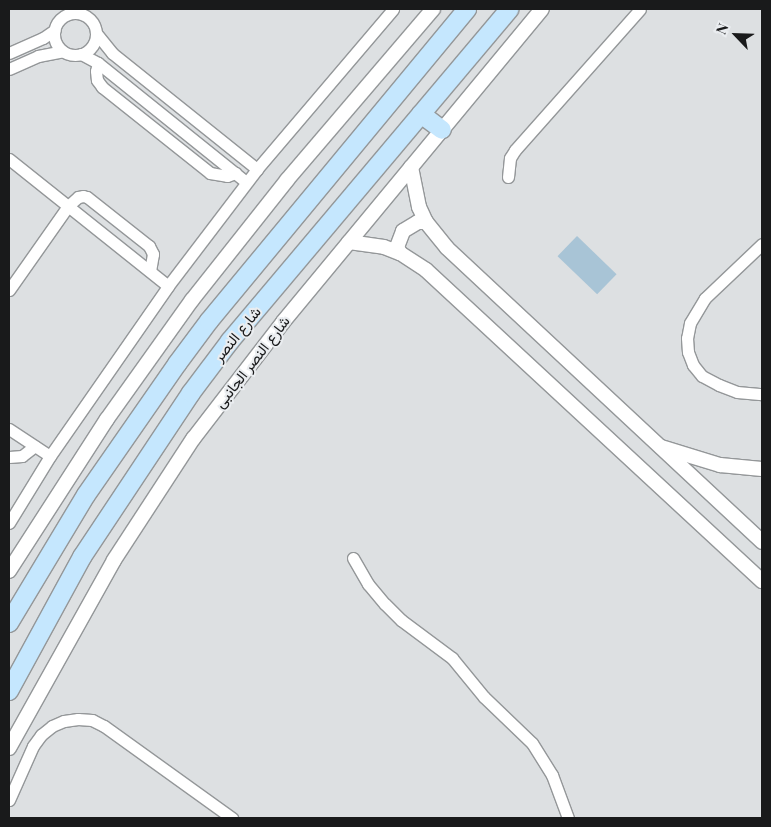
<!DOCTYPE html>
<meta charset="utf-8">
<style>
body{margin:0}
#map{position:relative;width:771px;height:827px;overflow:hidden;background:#dde0e2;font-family:"Playfair Display",Vazirmatn,serif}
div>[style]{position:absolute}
.green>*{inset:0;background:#a8c4d6;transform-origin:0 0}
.roads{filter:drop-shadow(1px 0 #949799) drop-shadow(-1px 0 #949799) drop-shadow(0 1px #949799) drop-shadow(0 -1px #949799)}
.minor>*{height:11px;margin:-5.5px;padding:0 5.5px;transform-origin:5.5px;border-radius:5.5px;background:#fff}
.minor>.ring{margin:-5.5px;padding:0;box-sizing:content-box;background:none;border:11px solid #fff;border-radius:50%}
.tertiary>*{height:14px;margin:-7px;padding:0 7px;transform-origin:7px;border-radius:7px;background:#fff}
.primary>*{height:18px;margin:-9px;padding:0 9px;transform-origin:9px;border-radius:9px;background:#c5e7fe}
span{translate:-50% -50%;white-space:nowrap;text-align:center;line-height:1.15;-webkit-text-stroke:4px #eaedf0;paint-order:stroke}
.street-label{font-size:15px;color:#191a1b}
.frame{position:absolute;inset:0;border:10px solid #191a1b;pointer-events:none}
.north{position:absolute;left:711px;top:10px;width:50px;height:50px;-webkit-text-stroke:4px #eaedf0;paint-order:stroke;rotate:294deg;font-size:14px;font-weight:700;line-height:20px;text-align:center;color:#191a1b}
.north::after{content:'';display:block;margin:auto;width:18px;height:22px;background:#191a1b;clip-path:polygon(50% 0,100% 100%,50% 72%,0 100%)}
</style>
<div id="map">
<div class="green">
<div style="left:577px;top:236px;width:55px;height:28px;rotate:44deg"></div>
</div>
<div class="roads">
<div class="minor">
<div class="ring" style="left:54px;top:13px;width:31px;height:31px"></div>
<div style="left:96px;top:33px;width:26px;rotate:51deg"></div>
<div style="left:112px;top:53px;width:186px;rotate:38.7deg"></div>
<div style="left:9px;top:53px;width:37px;rotate:-24deg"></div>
<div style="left:43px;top:38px;width:14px;rotate:-34deg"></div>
<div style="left:81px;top:54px;width:19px;rotate:28deg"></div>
<div style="left:98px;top:63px;width:190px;rotate:38.8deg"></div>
<div style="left:98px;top:63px;width:8px;rotate:104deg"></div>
<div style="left:96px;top:71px;width:9px;rotate:84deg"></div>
<div style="left:97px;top:80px;width:9px;rotate:54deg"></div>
<div style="left:102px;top:87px;width:138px;rotate:38.5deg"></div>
<div style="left:210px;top:173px;width:17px;rotate:10deg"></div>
<div style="left:227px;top:176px;width:9px;rotate:-21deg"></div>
<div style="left:9px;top:69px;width:32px;rotate:-24deg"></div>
<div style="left:38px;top:56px;width:25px;rotate:-11deg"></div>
<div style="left:9px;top:159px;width:203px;rotate:38.6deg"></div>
<div style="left:508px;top:177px;width:19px;rotate:-84deg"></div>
<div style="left:510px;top:158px;width:9px;rotate:-58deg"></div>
<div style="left:515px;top:150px;width:188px;rotate:-48.4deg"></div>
<div style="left:762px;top:244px;width:79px;rotate:136.5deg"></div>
<div style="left:705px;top:298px;width:29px;rotate:121deg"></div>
<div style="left:690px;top:323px;width:15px;rotate:101deg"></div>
<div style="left:687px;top:338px;width:14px;rotate:86deg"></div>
<div style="left:688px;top:352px;width:14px;rotate:69deg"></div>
<div style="left:693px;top:365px;width:14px;rotate:51deg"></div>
<div style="left:702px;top:376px;width:19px;rotate:28deg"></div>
<div style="left:719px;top:385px;width:19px;rotate:21deg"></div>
<div style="left:737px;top:392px;width:25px;rotate:5deg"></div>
<div style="left:9px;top:290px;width:103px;rotate:-54.9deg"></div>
<div style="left:68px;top:206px;width:13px;rotate:-42deg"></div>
<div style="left:78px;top:197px;width:5px;rotate:-11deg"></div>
<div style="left:83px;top:196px;width:4px;rotate:14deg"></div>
<div style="left:87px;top:197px;width:79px;rotate:38.3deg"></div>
<div style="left:149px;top:246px;width:9px;rotate:63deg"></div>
<div style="left:153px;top:254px;width:17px;rotate:100deg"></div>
<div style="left:9px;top:429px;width:49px;rotate:33.4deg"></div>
<div style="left:9px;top:457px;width:13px;rotate:-4deg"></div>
<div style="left:22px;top:456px;width:16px;rotate:-38deg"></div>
<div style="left:9px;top:523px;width:79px;rotate:-58.5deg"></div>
<div style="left:50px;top:456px;width:207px;rotate:-55.2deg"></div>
<div style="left:168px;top:286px;width:147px;rotate:-52.7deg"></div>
<div style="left:257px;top:169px;width:210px;rotate:-49.6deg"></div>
<div style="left:353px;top:558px;width:30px;rotate:60deg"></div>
<div style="left:368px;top:584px;width:26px;rotate:50deg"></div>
<div style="left:385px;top:604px;width:23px;rotate:45deg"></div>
<div style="left:401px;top:620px;width:64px;rotate:36.7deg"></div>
<div style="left:452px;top:658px;width:50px;rotate:50.6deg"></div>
<div style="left:484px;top:697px;width:66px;rotate:43.8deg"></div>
<div style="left:532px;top:743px;width:38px;rotate:58deg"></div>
<div style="left:552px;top:775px;width:46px;rotate:69.6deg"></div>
<div style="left:9px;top:800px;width:59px;rotate:-66deg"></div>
<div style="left:33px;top:746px;width:14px;rotate:-54deg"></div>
<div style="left:41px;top:735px;width:14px;rotate:-39deg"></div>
<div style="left:52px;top:726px;width:13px;rotate:-23deg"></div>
<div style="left:64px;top:721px;width:14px;rotate:-8deg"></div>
<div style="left:78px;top:719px;width:14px;rotate:4deg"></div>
<div style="left:92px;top:720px;width:13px;rotate:27deg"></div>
<div style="left:104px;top:726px;width:158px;rotate:35.7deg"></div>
</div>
<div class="tertiary">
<div style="left:411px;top:167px;width:41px;rotate:78.7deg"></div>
<div style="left:419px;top:207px;width:17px;rotate:65deg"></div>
<div style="left:426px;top:222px;width:33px;rotate:51deg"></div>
<div style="left:447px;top:248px;width:431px;rotate:43deg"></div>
<div style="left:349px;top:242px;width:35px;rotate:8deg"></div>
<div style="left:384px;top:247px;width:17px;rotate:21deg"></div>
<div style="left:400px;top:253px;width:31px;rotate:33deg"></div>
<div style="left:426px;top:270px;width:458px;rotate:42.8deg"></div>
<div style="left:400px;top:253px;width:7px;rotate:-117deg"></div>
<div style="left:397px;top:247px;width:17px;rotate:-69deg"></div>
<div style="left:403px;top:231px;width:17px;rotate:-31deg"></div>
<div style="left:418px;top:222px;width:8px"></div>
<div style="left:661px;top:447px;width:62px;rotate:17deg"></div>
<div style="left:720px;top:465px;width:42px;rotate:5.4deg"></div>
<div style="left:9px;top:571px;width:181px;rotate:-57.2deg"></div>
<div style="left:107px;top:419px;width:146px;rotate:-54.5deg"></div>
<div style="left:192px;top:300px;width:153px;rotate:-51.6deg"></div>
<div style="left:287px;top:180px;width:225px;rotate:-49.5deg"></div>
<div style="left:9px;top:748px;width:215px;rotate:-60.8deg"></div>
<div style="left:114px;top:560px;width:145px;rotate:-56.9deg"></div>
<div style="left:193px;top:439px;width:148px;rotate:-52.4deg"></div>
<div style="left:283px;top:322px;width:406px;rotate:-50.4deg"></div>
</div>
<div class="primary">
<div style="left:421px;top:114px;width:26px;rotate:37deg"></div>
<div style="left:9px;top:623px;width:149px;rotate:-59deg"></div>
<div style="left:86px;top:495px;width:160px;rotate:-55.2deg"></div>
<div style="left:177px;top:364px;width:54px;rotate:-53.3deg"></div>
<div style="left:209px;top:321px;width:405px;rotate:-50.4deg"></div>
<div style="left:9px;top:691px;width:153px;rotate:-61.4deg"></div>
<div style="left:82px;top:557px;width:197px;rotate:-56.4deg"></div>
<div style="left:191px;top:393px;width:65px;rotate:-53.1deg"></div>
<div style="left:230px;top:341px;width:434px;rotate:-49.9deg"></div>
</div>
</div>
<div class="street-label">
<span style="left:237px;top:334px;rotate:-51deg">شارع النصر</span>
<span style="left:252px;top:362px;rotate:-52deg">شارع النصر الجانبى</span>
</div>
<div class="frame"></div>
<div class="north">N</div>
</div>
